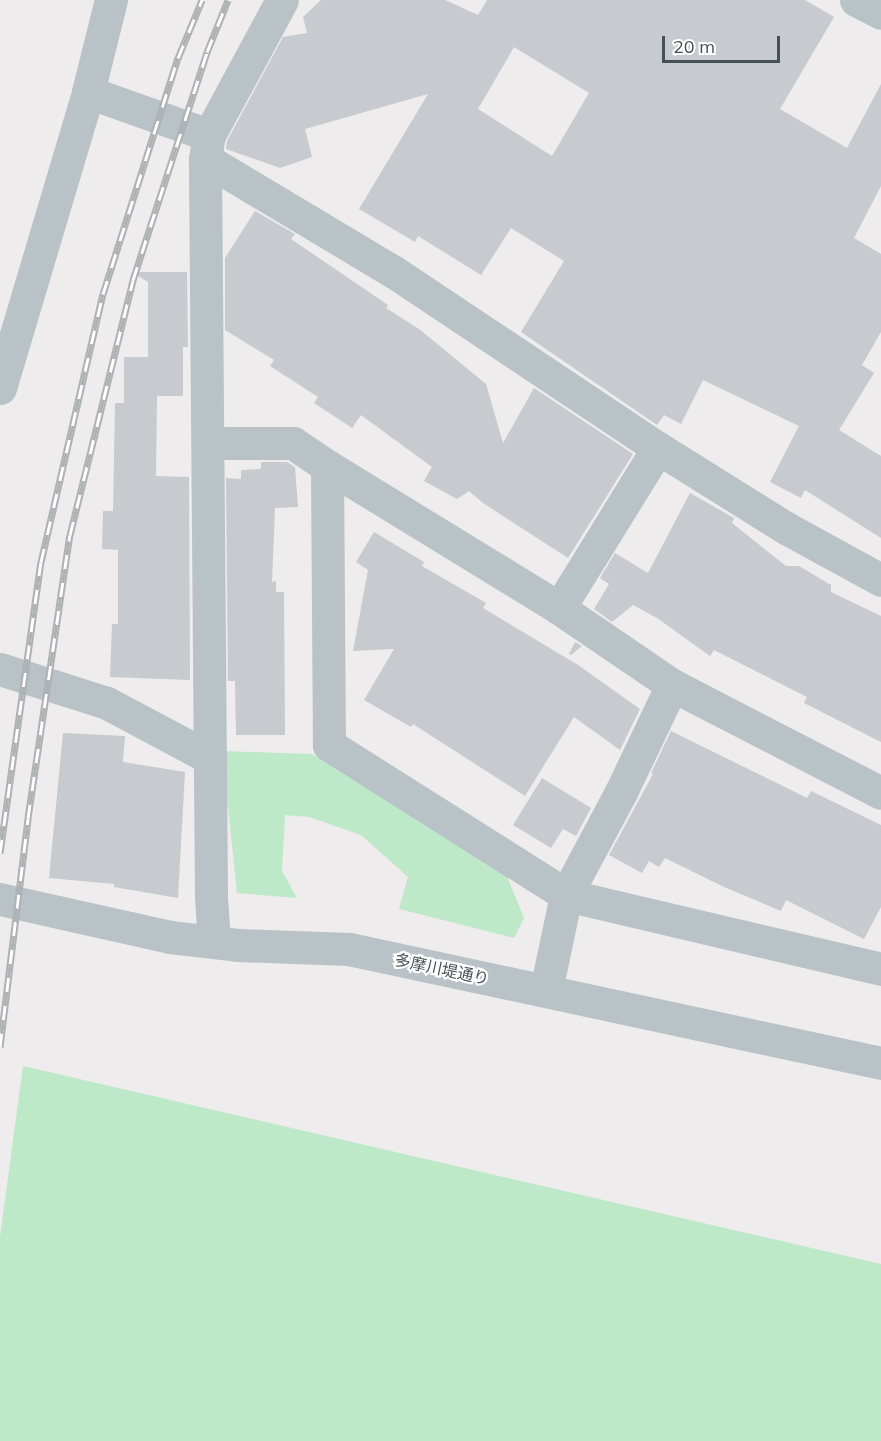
<!DOCTYPE html>
<meta charset="utf-8">
<style>
body{margin:0}
#map{position:relative;width:881px;height:1441px;overflow:hidden;background:#eeecec;font-family:Mulish,"Noto Sans JP",sans-serif}
div>[style]{position:absolute}
.green>*{inset:0;background:#bee9c8}
.building>*{inset:0;background:#c7cace}
.minor>*{height:33px;margin:-16.5px;padding:0 16.5px;transform-origin:16.5px;border-radius:16.5px;background:#b8c2c7}
.rail>*{height:7px;margin-top:-3.5px;transform-origin:0;background:repeating-linear-gradient(90deg,#fff 0 14px,#afb2b5 0 28px);box-sizing:border-box;border-block:2px solid #afb2b5}
span{translate:-50% -50%;white-space:nowrap;text-align:center;line-height:1.15;-webkit-text-stroke:4.5px #fff;paint-order:stroke}
.street-label{font-size:16px;color:#465157}
.scale{position:absolute;left:662px;top:36px;width:118px;height:27px;box-sizing:border-box;border:3px solid #465157;border-top:0;padding-left:8px;font-size:18px;line-height:21px;white-space:nowrap;color:#465157;-webkit-text-stroke:4px #fff;paint-order:stroke}
</style>
<div id="map">
<div class="green">
<div style="clip-path:polygon(222px 751px,312px 754px,507px 876px,524px 918px,514px 938px,399px 909px,408px 877px,361px 835px,309px 817px,285px 815px,282px 871px,297px 898px,237px 893px)"></div>
<div style="clip-path:polygon(23px 1066px,881px 1264px,881px 1441px,0 1441px,0 1237px)"></div>
</div>
<div class="building">
<div style="clip-path:polygon(evenodd,321px 0,445px 0,478px 15px,487px 0,805px 0,834px 17px,780px 109px,847px 148px,881px 84px,881px 186px,854px 238px,881px 254px,881px 332px,862px 365px,874px 373px,839px 430px,881px 456px,881px 538px,805px 490px,801px 498px,770px 482px,799px 426px,703px 380px,681px 424px,664px 415px,657px 425px,521px 332px,564px 261px,511px 228px,481px 275px,418px 236px,415px 242px,359px 209px,428px 94px,305px 129px,312px 157px,280px 168px,226px 149px,227px 141px,283px 37px,307px 33px,303px 17px,321px 0,514px 47px,589px 93px,552px 156px,478px 109px,514px 47px)"></div>
<div style="clip-path:polygon(255px 211px,295px 234px,291px 239px,388px 305px,386px 308px,419px 329px,486px 384px,503px 443px,534px 388px,633px 454px,568px 558px,483px 503px,469px 491px,457px 499px,424px 481px,432px 467px,361px 415px,352px 428px,314px 403px,318px 397px,270px 366px,274px 360px,225px 330px,225px 258px)"></div>
<div style="clip-path:polygon(132px 272px,187px 272px,188px 347px,183px 347px,183px 396px,157px 396px,156px 476px,189px 477px,190px 680px,110px 677px,112px 624px,118px 624px,118px 550px,102px 549px,103px 511px,113px 511px,115px 403px,124px 403px,124px 357px,148px 357px,148px 282px)"></div>
<div style="clip-path:polygon(261px 462px,287px 462px,295px 467px,298px 507px,275px 508px,272px 582px,276px 581px,276px 592px,284px 592px,285px 735px,236px 735px,235px 681px,228px 681px,226px 478px,241px 479px,241px 470px,261px 469px)"></div>
<div style="clip-path:polygon(690px 493px,734px 518px,732px 523px,786px 566px,799px 566px,831px 585px,831px 592px,881px 616px,881px 742px,804px 703px,807px 697px,714px 650px,710px 656px,657px 618px,633px 605px,612px 622px,594px 609px,609px 584px,600px 578px,615px 553px,648px 573px)"></div>
<div style="clip-path:polygon(374px 532px,424px 562px,422px 566px,486px 603px,483px 608px,578px 665px,640px 709px,620px 750px,574px 717px,525px 796px,413px 724px,411px 727px,364px 700px,394px 649px,353px 651px,368px 570px,356px 562px)"></div>
<div style="clip-path:polygon(575px 642px,582px 646px,571px 655px,569px 654px)"></div>
<div style="clip-path:polygon(671px 731px,807px 798px,811px 791px,881px 825px,881px 907px,864px 939px,786px 900px,781px 911px,724px 887px,665px 858px,659px 867px,649px 861px,642px 873px,609px 855px,653px 774px,651px 773px)"></div>
<div style="clip-path:polygon(63px 733px,125px 736px,123px 762px,185px 772px,178px 898px,114px 887px,114px 884px,49px 878px)"></div>
<div style="clip-path:polygon(542px 778px,591px 808px,576px 836px,563px 829px,551px 848px,513px 825px)"></div>
</div>
<div class="minor">
<div style="left:856px;top:0;width:28px;rotate:27deg"></div>
<div style="left:88px;top:92px;width:128px;rotate:19.6deg"></div>
<div style="left:205px;top:159px;width:220px;rotate:30.9deg"></div>
<div style="left:394px;top:272px;width:317px;rotate:33.7deg"></div>
<div style="left:658px;top:448px;width:151px;rotate:32deg"></div>
<div style="left:786px;top:528px;width:108px;rotate:28.7deg"></div>
<div style="left:0;top:388px;width:309px;rotate:-73.4deg"></div>
<div style="left:88px;top:92px;width:95px;rotate:-76deg"></div>
<div style="left:209px;top:443px;width:84px"></div>
<div style="left:293px;top:443px;width:41px;rotate:34.1deg"></div>
<div style="left:658px;top:448px;width:188px;rotate:121.7deg"></div>
<div style="left:559px;top:608px;width:272px;rotate:-148.5deg"></div>
<div style="left:327px;top:466px;width:279px;rotate:89.6deg"></div>
<div style="left:329px;top:745px;width:280px;rotate:32.3deg"></div>
<div style="left:566px;top:895px;width:324px;rotate:13.2deg"></div>
<div style="left:559px;top:608px;width:137px;rotate:34.3deg"></div>
<div style="left:0;top:669px;width:112px;rotate:17.6deg"></div>
<div style="left:107px;top:703px;width:117px;rotate:28.1deg"></div>
<div style="left:0;top:899px;width:174px;rotate:12.6deg"></div>
<div style="left:170px;top:937px;width:68px;rotate:6.7deg"></div>
<div style="left:238px;top:945px;width:111px;rotate:2.1deg"></div>
<div style="left:349px;top:949px;width:544px;rotate:12.09deg"></div>
<div style="left:214px;top:941px;width:44px;rotate:-93.9deg"></div>
<div style="left:211px;top:897px;width:738px;rotate:-90.47deg"></div>
<div style="left:205px;top:159px;width:24px;rotate:-81deg"></div>
<div style="left:209px;top:135px;width:153px;rotate:-61.6deg"></div>
<div style="left:546px;top:990px;width:97px;rotate:-78.1deg"></div>
<div style="left:566px;top:895px;width:117px;rotate:-61.9deg"></div>
<div style="left:621px;top:792px;width:119px;rotate:-64.5deg"></div>
<div style="left:672px;top:685px;width:235px;rotate:27.3deg"></div>
</div>
<div class="rail">
<div style="left:0;top:853px;width:294px;rotate:-82deg"></div>
<div style="left:41px;top:562px;width:275px;rotate:-77deg"></div>
<div style="left:103px;top:294px;width:248px;rotate:-72.4deg"></div>
<div style="left:178px;top:58px;width:63px;rotate:-67.5deg"></div>
<div style="left:0;top:1047px;width:231px;rotate:-83deg"></div>
<div style="left:28px;top:818px;width:286px;rotate:-81.6deg"></div>
<div style="left:70px;top:535px;width:263px;rotate:-76.1deg"></div>
<div style="left:133px;top:280px;width:240px;rotate:-72deg"></div>
<div style="left:207px;top:52px;width:56px;rotate:-68deg"></div>
</div>
<div class="street-label">
<span style="left:442px;top:969px;rotate:12deg">多摩川堤通り</span>
</div>
<div class="scale">20 m</div>
</div>
